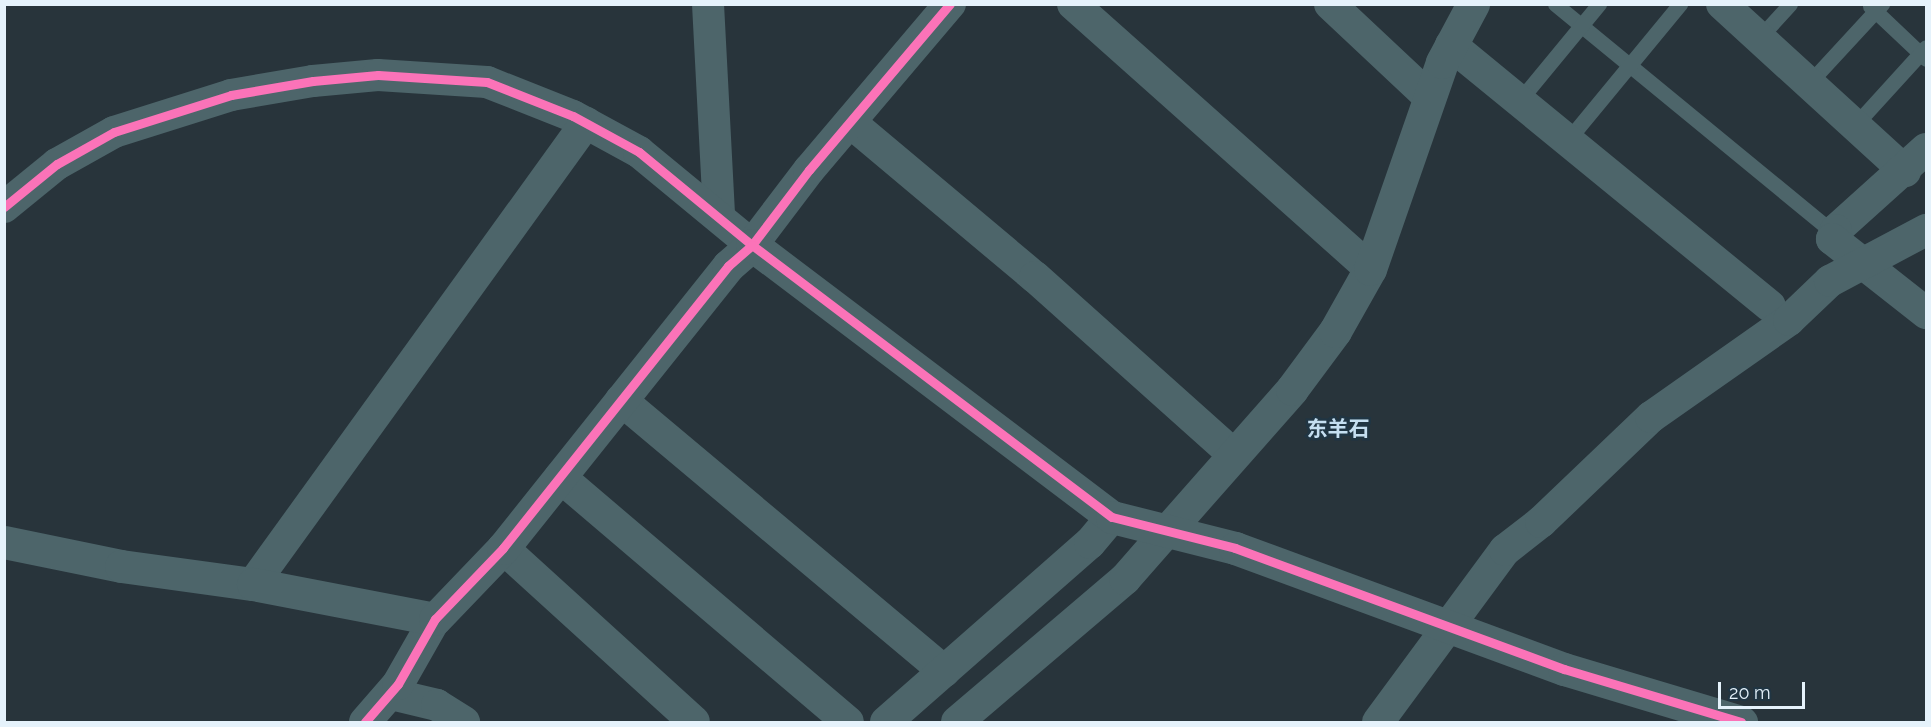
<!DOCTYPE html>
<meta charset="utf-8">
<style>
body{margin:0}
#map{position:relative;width:1931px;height:727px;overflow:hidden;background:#28343b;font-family:Raleway,"Noto Sans SC",sans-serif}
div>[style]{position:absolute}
.service>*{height:15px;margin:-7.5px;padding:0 7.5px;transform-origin:7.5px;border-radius:7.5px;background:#4d656a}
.minor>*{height:32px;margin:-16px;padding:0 16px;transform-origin:16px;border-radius:16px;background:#4d656a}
.tertiary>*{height:33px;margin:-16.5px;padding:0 16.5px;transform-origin:16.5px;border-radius:16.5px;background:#4d656a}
.cycleway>*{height:9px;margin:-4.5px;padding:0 4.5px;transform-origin:4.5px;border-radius:4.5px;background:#fb73b8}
span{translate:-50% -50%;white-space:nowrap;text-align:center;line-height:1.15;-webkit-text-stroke:5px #203543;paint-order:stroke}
.quarter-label{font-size:21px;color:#c5dff1;font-weight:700}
.frame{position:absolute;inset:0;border:6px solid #e5f2fb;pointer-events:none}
.scale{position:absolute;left:1718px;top:682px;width:87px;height:27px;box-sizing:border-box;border:3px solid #e5f2fb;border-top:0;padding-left:8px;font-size:18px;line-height:21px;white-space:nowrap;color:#e5f2fb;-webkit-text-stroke:4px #203543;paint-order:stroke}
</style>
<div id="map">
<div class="service">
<div style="left:1555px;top:4px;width:362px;rotate:39.4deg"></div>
<div style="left:1870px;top:6px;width:77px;rotate:43.4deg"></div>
<div style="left:1759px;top:38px;width:46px;rotate:-47.6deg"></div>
<div style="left:1809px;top:83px;width:108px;rotate:-47.3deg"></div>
<div style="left:1519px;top:101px;width:126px;rotate:-50.5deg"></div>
<div style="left:1855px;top:125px;width:105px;rotate:-47.7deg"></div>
<div style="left:1567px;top:141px;width:178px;rotate:-50.5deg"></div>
</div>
<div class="minor">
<div style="left:708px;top:4px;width:213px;rotate:87deg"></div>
<div style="left:1073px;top:4px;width:398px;rotate:41.7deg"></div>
<div style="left:1330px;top:4px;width:137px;rotate:43.2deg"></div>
<div style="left:1722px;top:4px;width:248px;rotate:42.4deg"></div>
<div style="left:1451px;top:45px;width:412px;rotate:39.3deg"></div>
<div style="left:850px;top:122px;width:241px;rotate:40deg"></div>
<div style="left:1035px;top:277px;width:267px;rotate:41.8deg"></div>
<div style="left:1926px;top:149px;width:121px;rotate:138deg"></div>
<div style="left:1836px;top:230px;width:10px;rotate:114deg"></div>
<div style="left:1832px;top:239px;width:120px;rotate:38.2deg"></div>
<div style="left:4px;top:207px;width:68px;rotate:-39.1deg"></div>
<div style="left:57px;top:164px;width:65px;rotate:-29.3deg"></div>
<div style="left:114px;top:132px;width:123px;rotate:-17.5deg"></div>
<div style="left:231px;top:95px;width:83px;rotate:-9.7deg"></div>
<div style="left:313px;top:81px;width:65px;rotate:-5.3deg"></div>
<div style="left:378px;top:75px;width:109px;rotate:3.7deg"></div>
<div style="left:487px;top:82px;width:92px;rotate:21.6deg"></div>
<div style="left:573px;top:116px;width:75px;rotate:28.6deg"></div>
<div style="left:639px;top:152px;width:146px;rotate:39.5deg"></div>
<div style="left:752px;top:245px;width:94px;rotate:-52.8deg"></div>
<div style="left:809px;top:170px;width:218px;rotate:-49.7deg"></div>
<div style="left:621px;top:400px;width:422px;rotate:40deg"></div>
<div style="left:560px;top:477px;width:378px;rotate:40.4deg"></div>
<div style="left:503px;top:548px;width:258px;rotate:42.3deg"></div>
<div style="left:253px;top:584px;width:569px;rotate:-54.16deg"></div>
<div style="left:391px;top:694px;width:47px;rotate:13.4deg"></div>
<div style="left:437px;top:705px;width:32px;rotate:32deg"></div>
<div style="left:365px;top:722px;width:50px;rotate:-49deg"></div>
<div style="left:398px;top:684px;width:75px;rotate:-60.4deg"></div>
<div style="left:886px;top:722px;width:271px;rotate:-41.3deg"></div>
<div style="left:1090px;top:543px;width:34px;rotate:-50deg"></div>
<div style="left:957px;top:722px;width:221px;rotate:-40.4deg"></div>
<div style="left:1125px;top:579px;width:64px;rotate:-48.8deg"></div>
<div style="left:1378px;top:722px;width:214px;rotate:-53.6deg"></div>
<div style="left:1505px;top:550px;width:46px;rotate:-37.9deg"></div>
<div style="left:1541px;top:522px;width:152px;rotate:-43.7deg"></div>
<div style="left:1651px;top:417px;width:169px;rotate:-35.1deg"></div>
<div style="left:1789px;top:320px;width:57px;rotate:-43.6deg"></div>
<div style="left:1830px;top:281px;width:109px;rotate:-28deg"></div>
</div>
<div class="tertiary">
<div style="left:1167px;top:531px;width:189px;rotate:-48.6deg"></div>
<div style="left:1292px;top:389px;width:72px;rotate:-53.4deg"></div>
<div style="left:1335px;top:331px;width:71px;rotate:-60.6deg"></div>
<div style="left:1370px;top:269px;width:219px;rotate:-70.8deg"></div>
<div style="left:1442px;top:62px;width:66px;rotate:-61.9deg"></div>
<div style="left:4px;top:542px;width:119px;rotate:11.6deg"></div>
<div style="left:121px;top:566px;width:133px;rotate:7.8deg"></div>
<div style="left:253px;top:584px;width:185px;rotate:10.9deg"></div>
<div style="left:435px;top:619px;width:98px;rotate:-46.2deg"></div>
<div style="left:503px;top:548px;width:361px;rotate:-51.4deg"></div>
<div style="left:728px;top:266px;width:32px;rotate:-41deg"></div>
<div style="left:752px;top:245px;width:451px;rotate:37.1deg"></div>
<div style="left:1112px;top:517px;width:127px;rotate:14.1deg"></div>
<div style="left:1235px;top:548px;width:351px;rotate:20.2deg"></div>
<div style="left:1564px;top:669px;width:185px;rotate:16.7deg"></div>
</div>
<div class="cycleway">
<div style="left:4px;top:207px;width:68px;rotate:-39.1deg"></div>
<div style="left:57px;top:164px;width:65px;rotate:-29.3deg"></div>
<div style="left:114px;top:132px;width:123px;rotate:-17.5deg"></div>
<div style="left:231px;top:95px;width:83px;rotate:-9.7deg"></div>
<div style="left:313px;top:81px;width:65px;rotate:-5.3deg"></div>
<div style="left:378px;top:75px;width:109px;rotate:3.7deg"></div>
<div style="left:487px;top:82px;width:92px;rotate:21.6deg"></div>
<div style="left:573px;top:116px;width:75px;rotate:28.6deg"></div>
<div style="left:639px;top:152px;width:146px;rotate:39.5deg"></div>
<div style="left:752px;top:245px;width:94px;rotate:-52.8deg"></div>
<div style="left:809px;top:170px;width:218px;rotate:-49.7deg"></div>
<div style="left:365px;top:722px;width:50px;rotate:-49deg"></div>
<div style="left:398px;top:684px;width:75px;rotate:-60.4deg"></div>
<div style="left:435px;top:619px;width:98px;rotate:-46.2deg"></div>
<div style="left:503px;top:548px;width:361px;rotate:-51.4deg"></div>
<div style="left:728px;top:266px;width:32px;rotate:-41deg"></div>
<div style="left:752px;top:245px;width:451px;rotate:37.1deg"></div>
<div style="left:1112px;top:517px;width:127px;rotate:14.1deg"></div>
<div style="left:1235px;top:548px;width:351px;rotate:20.2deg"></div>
<div style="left:1564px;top:669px;width:185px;rotate:16.7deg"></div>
</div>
<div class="quarter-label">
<span style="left:1338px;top:429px">东羊石</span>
</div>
<div class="frame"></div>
<div class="scale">20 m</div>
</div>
